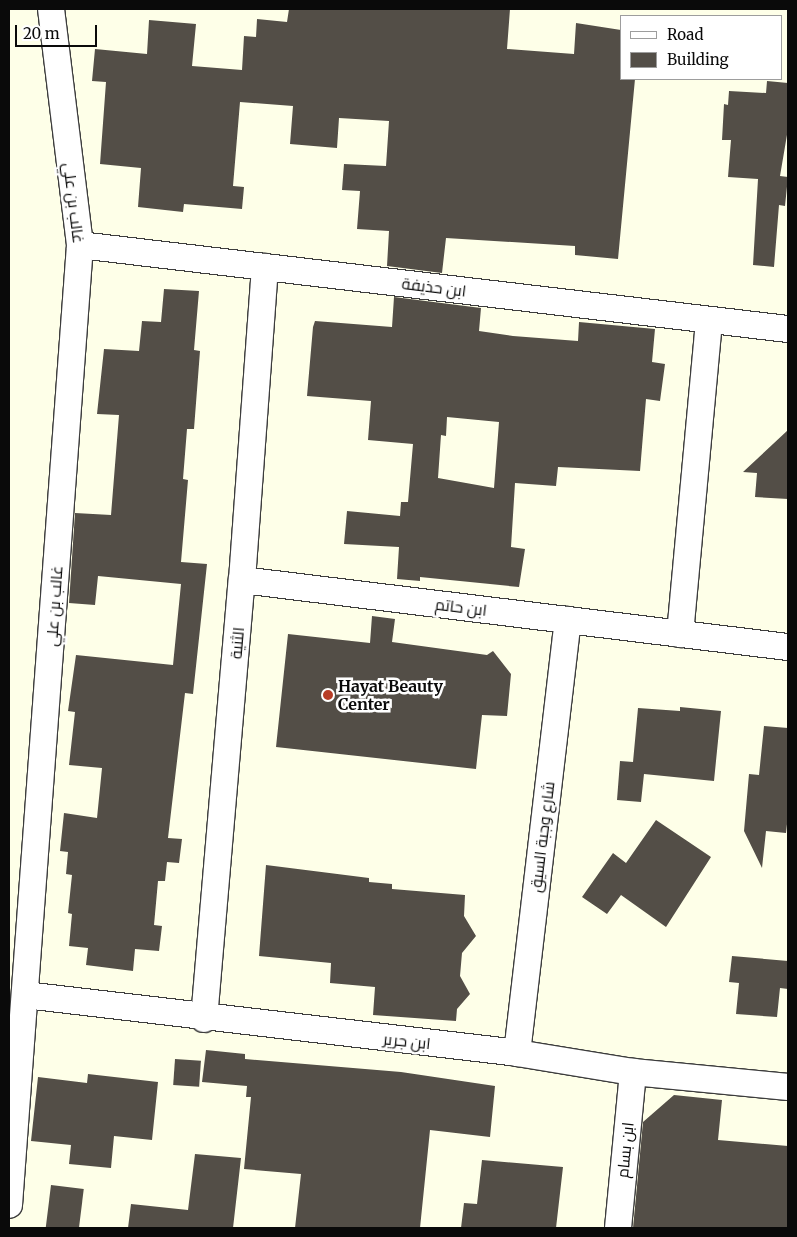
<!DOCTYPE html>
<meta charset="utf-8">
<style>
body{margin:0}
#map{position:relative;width:797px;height:1237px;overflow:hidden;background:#feffe8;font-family:Merriweather,Cairo,serif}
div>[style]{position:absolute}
.building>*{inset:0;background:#534e47;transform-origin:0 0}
.roads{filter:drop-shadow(1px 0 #3d3d3d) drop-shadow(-1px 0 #3d3d3d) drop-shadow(0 1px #3d3d3d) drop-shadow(0 -1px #3d3d3d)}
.street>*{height:26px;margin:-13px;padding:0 13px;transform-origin:13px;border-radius:13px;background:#fff}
.dots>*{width:14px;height:14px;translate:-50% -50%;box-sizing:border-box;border:2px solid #fff;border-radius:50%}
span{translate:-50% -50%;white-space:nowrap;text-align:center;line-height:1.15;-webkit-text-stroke:5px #fff;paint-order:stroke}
.street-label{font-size:16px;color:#0a0a0a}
.poi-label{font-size:16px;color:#0a0a0a;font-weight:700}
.left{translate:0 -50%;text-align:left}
.frame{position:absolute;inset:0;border:10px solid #0a0a0a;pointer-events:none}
.legend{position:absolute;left:620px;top:15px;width:162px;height:65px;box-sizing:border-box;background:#fff;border:1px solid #9d9d9d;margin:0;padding:6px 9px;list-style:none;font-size:15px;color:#0a0a0a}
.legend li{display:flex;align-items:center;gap:10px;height:25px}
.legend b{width:25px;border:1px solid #9d9d9d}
.scale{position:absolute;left:15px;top:25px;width:82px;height:22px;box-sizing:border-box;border:2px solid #0a0a0a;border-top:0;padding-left:6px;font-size:15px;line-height:18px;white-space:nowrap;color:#0a0a0a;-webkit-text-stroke:4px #fff;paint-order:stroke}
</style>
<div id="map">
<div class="building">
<div style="clip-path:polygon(289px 9px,510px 9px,507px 49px,574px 54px,576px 23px,621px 30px,621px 79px,635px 79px,618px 259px,575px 255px,575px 246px,446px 238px,442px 273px,387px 266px,389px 231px,357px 229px,360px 191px,342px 190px,344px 164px,386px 166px,389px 121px,339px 118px,337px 148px,290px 144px,293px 106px,240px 102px,233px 186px,244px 187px,242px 209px,184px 204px,183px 212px,138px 207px,141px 168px,100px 164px,106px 82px,92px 81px,95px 49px,147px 54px,149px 20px,196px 24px,192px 66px,242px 70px,244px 36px,256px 37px,257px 19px,287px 22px)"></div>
<div style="clip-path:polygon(767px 81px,788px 83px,788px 129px,780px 176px,788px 177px,785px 206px,779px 205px,774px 267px,753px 265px,758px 179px,728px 177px,731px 140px,722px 140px,724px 104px,728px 105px,729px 91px,766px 93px)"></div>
<div style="clip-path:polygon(164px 289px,199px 291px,194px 350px,200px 351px,194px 429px,187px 429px,183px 479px,188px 480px,181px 562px,207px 564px,193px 694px,185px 693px,168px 838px,182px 839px,179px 863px,167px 862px,165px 881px,158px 881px,154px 925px,162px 926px,159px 951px,135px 949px,133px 971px,86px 965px,88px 948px,69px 946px,72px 914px,68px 913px,72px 875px,66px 874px,68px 852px,60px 851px,64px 813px,97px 818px,102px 768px,69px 765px,75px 712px,68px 711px,76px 655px,173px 665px,181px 584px,98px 576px,95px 605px,69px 603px,75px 513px,111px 515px,119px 415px,97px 414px,104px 349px,139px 351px,142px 321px,161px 322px)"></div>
<div style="clip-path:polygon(evenodd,394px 297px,481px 308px,479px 331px,513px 336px,578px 341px,579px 322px,655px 329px,652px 362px,665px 364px,660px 401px,646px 399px,640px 471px,558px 467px,556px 486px,515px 483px,511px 547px,525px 549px,519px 587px,420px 577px,420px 581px,397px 579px,399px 547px,344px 544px,347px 511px,400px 516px,401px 502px,408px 502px,413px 444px,368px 440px,371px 401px,307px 396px,313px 327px,315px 321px,392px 327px,394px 297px,447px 417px,499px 422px,494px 488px,438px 478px,441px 435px,446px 436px,447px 417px)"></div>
<div style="clip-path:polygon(788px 430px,788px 499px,755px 497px,757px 473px,743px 472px)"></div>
<div style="clip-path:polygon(372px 616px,395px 619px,392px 642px,487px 655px,493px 651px,511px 674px,507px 716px,482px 715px,476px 769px,276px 747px,288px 634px,370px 643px)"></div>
<div style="clip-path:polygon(680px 707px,721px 711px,714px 781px,644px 774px,641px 802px,617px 800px,620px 761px,633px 762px,638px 708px,680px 711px)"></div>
<div style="clip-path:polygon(764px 726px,788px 728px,788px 815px,786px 833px,766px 831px,762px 868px,744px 831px,749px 774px,759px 775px)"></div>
<div style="clip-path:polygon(656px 820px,711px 857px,666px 927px,621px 895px,607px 914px,582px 897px,613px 853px,626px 863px)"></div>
<div style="clip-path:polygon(266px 865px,369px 878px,369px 882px,392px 884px,392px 889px,465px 895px,464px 916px,476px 936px,462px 953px,460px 976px,470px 994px,457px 1009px,456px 1021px,373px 1015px,375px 987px,330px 983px,331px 963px,259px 956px)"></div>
<div style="clip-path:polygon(732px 956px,788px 961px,788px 989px,780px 988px,777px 1017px,736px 1014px,739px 983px,729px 982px)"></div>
<div style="clip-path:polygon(206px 1050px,245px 1054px,245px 1059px,401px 1072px,495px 1086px,490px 1137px,430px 1130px,420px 1228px,295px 1228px,301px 1174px,244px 1169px,251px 1097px,246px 1097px,247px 1086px,202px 1082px)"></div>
<div style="left:175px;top:1059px;width:26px;height:26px;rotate:4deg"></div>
<div style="clip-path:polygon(88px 1074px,158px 1082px,152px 1140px,114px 1136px,111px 1168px,69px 1164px,71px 1145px,31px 1141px,38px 1077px,87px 1083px)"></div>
<div style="clip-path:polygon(674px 1095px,722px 1100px,718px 1140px,788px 1146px,788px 1228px,633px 1228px,643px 1122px)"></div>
<div style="clip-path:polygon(195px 1154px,241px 1158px,233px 1228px,128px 1228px,131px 1204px,188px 1210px)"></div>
<div style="clip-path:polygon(482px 1160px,563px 1167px,556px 1228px,461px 1228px,464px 1203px,477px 1204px)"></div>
<div style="left:51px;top:1185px;width:33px;height:43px;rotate:7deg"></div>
</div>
<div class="roads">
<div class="street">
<div style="left:80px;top:245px;width:713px;rotate:6.77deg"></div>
<div style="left:242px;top:580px;width:550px;rotate:7deg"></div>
<div style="left:680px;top:634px;width:315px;rotate:-84.7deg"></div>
<div style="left:25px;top:995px;width:495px;rotate:6.7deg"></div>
<div style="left:517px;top:1053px;width:118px;rotate:9.3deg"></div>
<div style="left:633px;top:1072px;width:156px;rotate:5.5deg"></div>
<div style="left:204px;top:1019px;width:441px;rotate:-85.1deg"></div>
<div style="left:242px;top:580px;width:314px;rotate:-85.8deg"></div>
<div style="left:517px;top:1053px;width:436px;rotate:-83.3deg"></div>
<div style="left:9px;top:1205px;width:963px;rotate:-85.77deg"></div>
<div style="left:80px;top:245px;width:238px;rotate:-97deg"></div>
<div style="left:618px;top:1228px;width:157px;rotate:-84.5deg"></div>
</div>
</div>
<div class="dots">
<div style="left:328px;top:695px;background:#b73d26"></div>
</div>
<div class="street-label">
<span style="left:74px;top:203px;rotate:83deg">غالب بن علي</span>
<span style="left:434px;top:287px;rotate:7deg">ابن حذيفة</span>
<span style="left:54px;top:606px;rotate:-86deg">غالب بن علي</span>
<span style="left:461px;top:607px;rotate:7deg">ابن حاتم</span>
<span style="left:237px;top:643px;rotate:-85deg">الثنية</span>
<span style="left:542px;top:837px;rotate:-83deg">شارع وجبة السيق</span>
<span style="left:407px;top:1041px;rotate:6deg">ابن جرير</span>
<span style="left:625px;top:1150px;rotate:-84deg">ابن بسام</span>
</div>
<div class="poi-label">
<span class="left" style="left:338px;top:695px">Hayat Beauty<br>Center</span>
</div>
<div class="frame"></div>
<ul class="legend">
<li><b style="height:6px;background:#fff"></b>Road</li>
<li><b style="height:14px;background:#534e47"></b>Building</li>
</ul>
<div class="scale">20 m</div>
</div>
